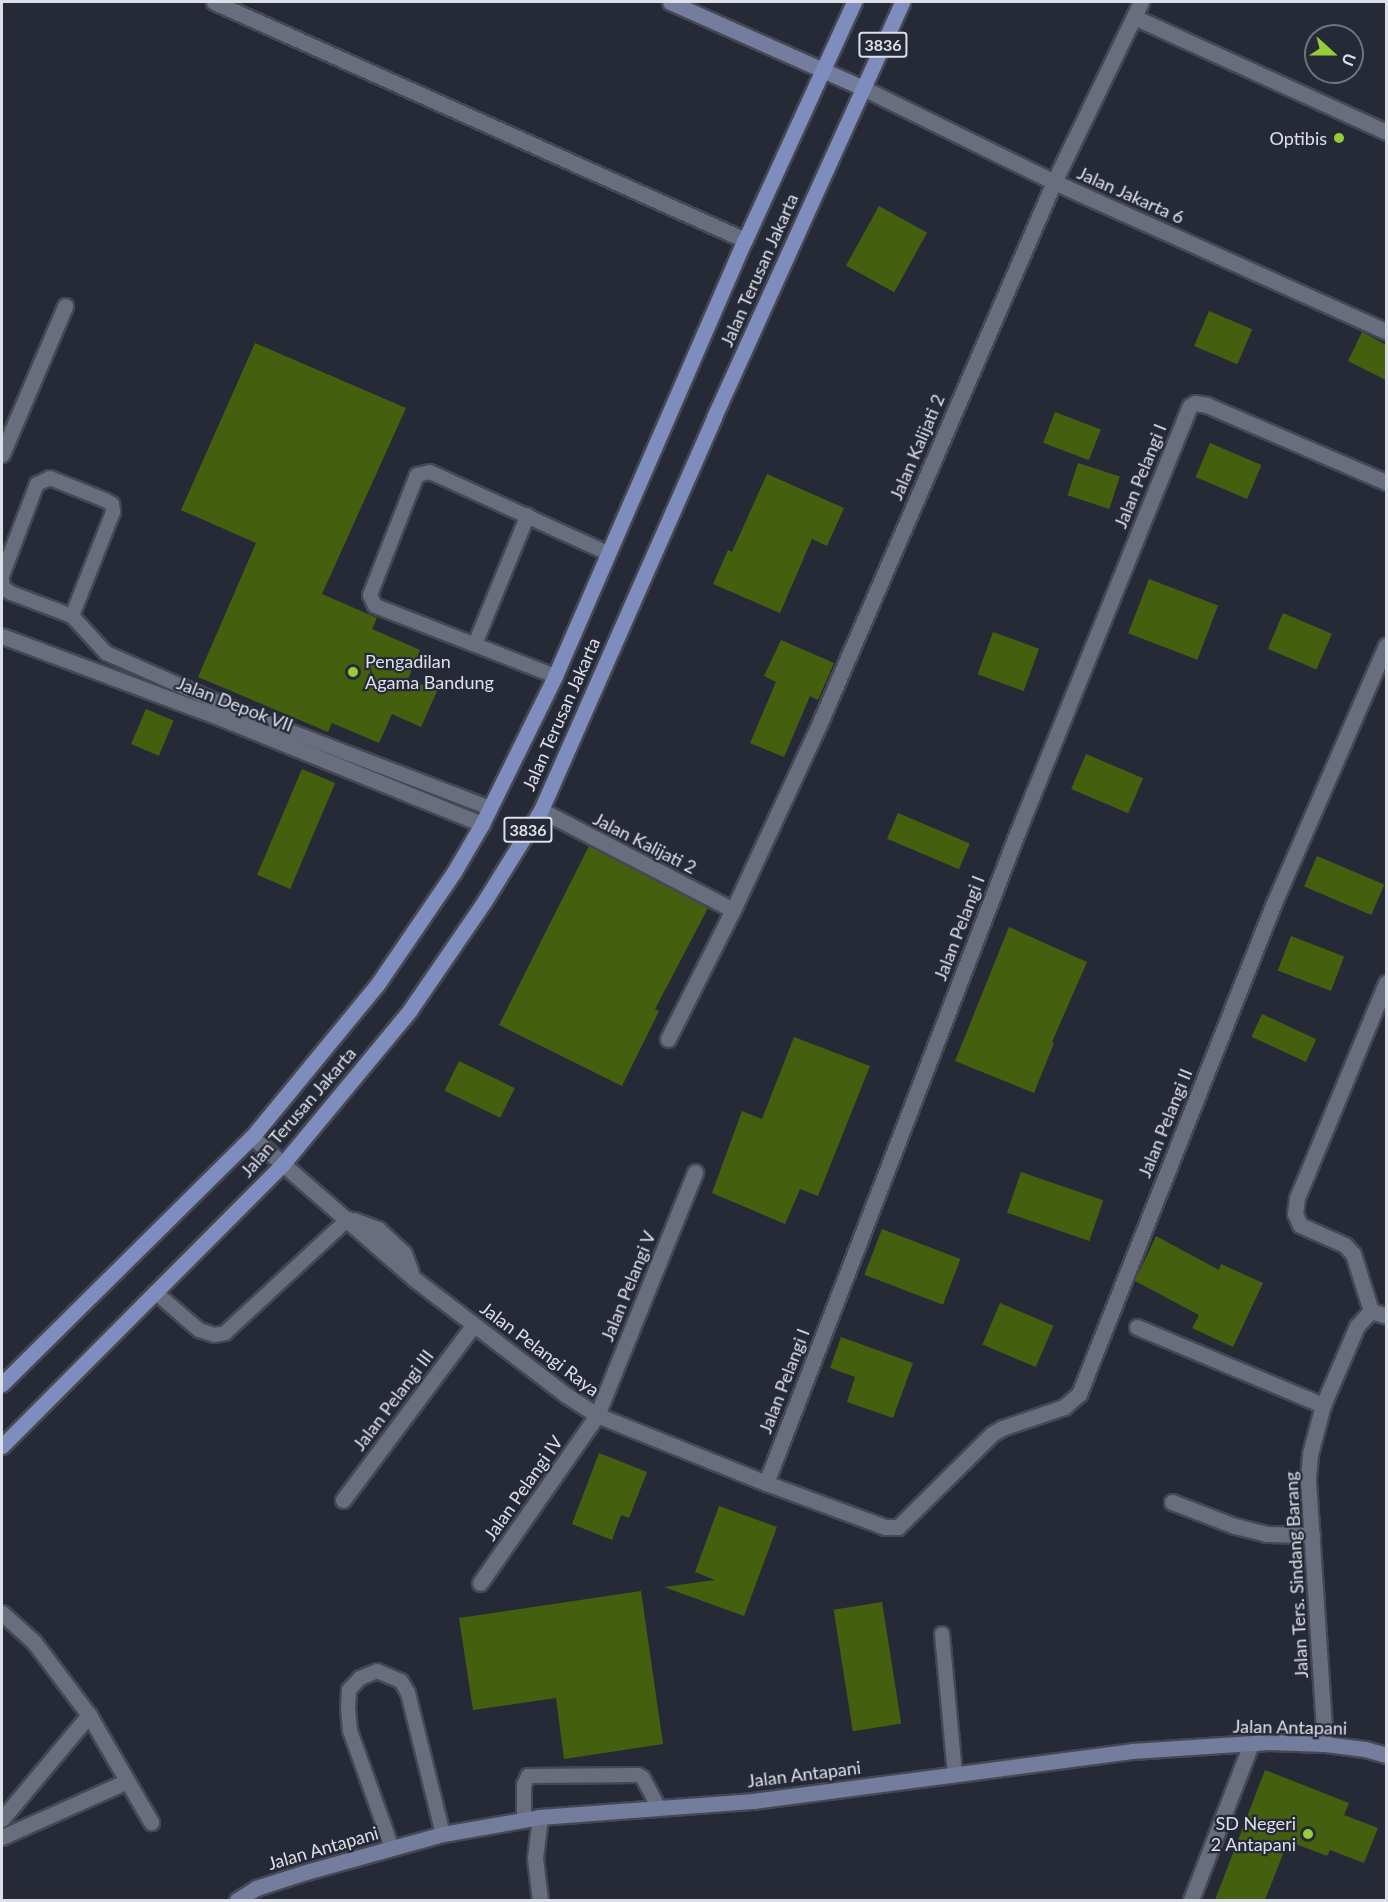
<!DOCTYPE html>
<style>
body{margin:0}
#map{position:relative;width:1388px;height:1902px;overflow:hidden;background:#262a37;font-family:Lato,sans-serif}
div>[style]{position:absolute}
.building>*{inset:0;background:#44600f;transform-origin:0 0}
.roads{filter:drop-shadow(2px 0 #454853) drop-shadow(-2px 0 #454853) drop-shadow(0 2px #454853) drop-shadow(0 -2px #454853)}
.lane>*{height:14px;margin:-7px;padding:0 7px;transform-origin:7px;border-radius:7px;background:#696e7e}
.street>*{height:15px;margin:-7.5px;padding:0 7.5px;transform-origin:7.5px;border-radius:7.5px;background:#696e7e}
.secondary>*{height:15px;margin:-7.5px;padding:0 7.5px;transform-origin:7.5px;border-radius:7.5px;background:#747d9e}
.primary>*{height:15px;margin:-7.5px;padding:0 7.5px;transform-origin:7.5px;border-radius:7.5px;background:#7e8cbe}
.dots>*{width:16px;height:16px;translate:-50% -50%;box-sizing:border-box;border:3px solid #262a37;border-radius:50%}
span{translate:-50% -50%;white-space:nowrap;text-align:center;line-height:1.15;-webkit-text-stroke:4.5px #262a37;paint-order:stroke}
.shield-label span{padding:2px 4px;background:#262a37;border:2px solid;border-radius:4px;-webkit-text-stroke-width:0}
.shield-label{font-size:16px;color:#dde0e9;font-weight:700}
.poi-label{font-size:18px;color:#dde0e9}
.right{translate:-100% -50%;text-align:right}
.left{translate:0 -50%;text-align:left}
.street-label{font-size:18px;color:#dde0e9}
.frame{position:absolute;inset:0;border:3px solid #dde0e9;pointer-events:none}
.north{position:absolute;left:1304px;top:24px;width:60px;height:60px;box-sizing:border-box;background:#262a37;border:2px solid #6f737e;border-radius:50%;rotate:111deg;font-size:16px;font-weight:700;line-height:24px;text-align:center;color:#dde0e9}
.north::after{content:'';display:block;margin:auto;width:21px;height:27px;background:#97cc39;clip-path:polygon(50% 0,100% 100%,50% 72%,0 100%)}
</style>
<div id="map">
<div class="building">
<div style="left:879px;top:206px;width:55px;height:68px;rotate:29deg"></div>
<div style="left:1209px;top:311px;width:47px;height:38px;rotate:23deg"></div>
<div style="clip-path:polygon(1362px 332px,1386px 345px,1386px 380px,1348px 361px)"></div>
<div style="clip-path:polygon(255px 343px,406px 408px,322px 594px,377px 618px,372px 629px,420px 650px,408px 679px,437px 691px,421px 727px,392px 714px,379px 743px,332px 723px,328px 732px,198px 677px,256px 543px,181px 510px)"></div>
<div style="left:1055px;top:412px;width:49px;height:33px;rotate:21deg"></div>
<div style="left:1210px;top:443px;width:56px;height:37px;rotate:23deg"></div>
<div style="left:1078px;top:463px;width:44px;height:34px;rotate:18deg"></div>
<div style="clip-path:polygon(767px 474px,844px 508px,827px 546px,812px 539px,780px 613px,713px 584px,728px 550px,732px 552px)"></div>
<div style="left:1149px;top:579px;width:74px;height:58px;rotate:21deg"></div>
<div style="left:1283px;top:613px;width:53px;height:39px;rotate:23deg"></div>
<div style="left:993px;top:632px;width:49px;height:45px;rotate:20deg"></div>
<div style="clip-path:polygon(781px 640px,834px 663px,818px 700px,810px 696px,784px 757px,750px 743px,776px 682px,764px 676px)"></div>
<div style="left:146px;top:709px;width:30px;height:38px;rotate:23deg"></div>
<div style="left:1086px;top:754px;width:62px;height:38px;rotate:23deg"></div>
<div style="left:302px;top:769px;width:36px;height:115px;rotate:23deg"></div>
<div style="left:898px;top:813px;width:78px;height:28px;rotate:23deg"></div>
<div style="clip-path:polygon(589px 846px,708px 908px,655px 1009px,659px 1011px,622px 1086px,499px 1025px)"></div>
<div style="left:1317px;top:856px;width:73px;height:33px;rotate:23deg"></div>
<div style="clip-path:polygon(1009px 927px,1087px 962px,1052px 1042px,1054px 1043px,1034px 1093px,955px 1061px)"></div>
<div style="left:1291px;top:936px;width:57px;height:37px;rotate:21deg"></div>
<div style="left:1262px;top:1014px;width:60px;height:25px;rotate:25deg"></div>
<div style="clip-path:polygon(794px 1037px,870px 1066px,818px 1196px,800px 1189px,785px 1224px,712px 1193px,742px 1111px,762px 1119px)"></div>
<div style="left:459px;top:1061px;width:62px;height:33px;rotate:26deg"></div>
<div style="left:1021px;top:1172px;width:87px;height:43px;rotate:19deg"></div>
<div style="left:882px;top:1229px;width:84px;height:49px;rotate:21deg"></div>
<div style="clip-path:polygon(1156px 1236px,1219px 1270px,1221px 1264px,1263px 1283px,1233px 1347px,1192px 1328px,1199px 1315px,1135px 1281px)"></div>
<div style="left:1000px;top:1303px;width:58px;height:45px;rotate:23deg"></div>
<div style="clip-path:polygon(841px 1337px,913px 1363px,893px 1418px,847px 1402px,855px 1377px,830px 1368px)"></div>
<div style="clip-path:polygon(599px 1453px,647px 1472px,629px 1518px,621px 1515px,612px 1540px,572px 1524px)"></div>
<div style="clip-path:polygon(719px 1506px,777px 1527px,744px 1616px,664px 1587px,715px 1580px,695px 1572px)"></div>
<div style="clip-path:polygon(641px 1591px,663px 1744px,564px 1759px,556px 1698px,473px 1710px,459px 1618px)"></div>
<div style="left:882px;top:1602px;width:123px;height:49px;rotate:81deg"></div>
<div style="clip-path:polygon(1265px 1770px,1349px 1803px,1344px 1815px,1378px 1828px,1364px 1863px,1330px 1850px,1327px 1856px,1288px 1841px,1265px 1900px,1215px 1900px)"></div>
</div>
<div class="roads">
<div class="lane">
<div style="left:2px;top:576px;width:98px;rotate:-69.2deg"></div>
<div style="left:37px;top:484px;width:14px;rotate:-25deg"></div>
<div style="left:50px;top:478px;width:59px;rotate:21.8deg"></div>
<div style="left:105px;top:500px;width:8px;rotate:30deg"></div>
<div style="left:112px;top:504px;width:8px;rotate:83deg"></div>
<div style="left:113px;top:512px;width:112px;rotate:111.5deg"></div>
<div style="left:2px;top:580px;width:8px;rotate:83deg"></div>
<div style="left:3px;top:588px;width:9px;rotate:32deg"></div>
<div style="left:11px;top:593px;width:65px;rotate:20.7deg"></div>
<div style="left:72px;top:616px;width:50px;rotate:47.4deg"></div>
<div style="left:106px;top:653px;width:152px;rotate:23.7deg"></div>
<div style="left:245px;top:714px;width:262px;rotate:21deg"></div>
<div style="left:475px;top:644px;width:139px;rotate:-67.7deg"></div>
<div style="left:555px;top:676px;width:193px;rotate:-158.7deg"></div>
<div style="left:375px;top:606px;width:12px;rotate:-114deg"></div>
<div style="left:370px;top:595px;width:129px;rotate:-68.6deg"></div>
<div style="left:417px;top:475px;width:13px;rotate:-13deg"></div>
<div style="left:430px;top:472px;width:196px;rotate:24.5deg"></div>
<div style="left:155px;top:1292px;width:58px;rotate:40.8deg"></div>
<div style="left:199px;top:1330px;width:16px;rotate:18deg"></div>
<div style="left:214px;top:1335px;width:11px;rotate:-10deg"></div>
<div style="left:225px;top:1333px;width:168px;rotate:-42.8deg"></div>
<div style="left:942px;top:1634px;width:141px;rotate:84.7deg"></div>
<div style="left:524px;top:1819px;width:34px;rotate:-90deg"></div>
<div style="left:524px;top:1785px;width:10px;rotate:-66deg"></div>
<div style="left:528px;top:1776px;width:110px;rotate:-0.5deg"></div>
<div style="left:638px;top:1775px;width:6px;rotate:31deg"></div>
<div style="left:643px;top:1778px;width:34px;rotate:62deg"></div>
<div style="left:392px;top:1848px;width:124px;rotate:-109.7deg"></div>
<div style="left:350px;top:1731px;width:21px;rotate:-95deg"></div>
<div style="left:348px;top:1710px;width:20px;rotate:-87deg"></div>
<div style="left:349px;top:1690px;width:16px;rotate:-47deg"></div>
<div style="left:360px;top:1678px;width:18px;rotate:-22deg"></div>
<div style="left:377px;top:1671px;width:26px;rotate:23deg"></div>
<div style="left:401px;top:1681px;width:14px;rotate:60deg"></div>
<div style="left:408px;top:1693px;width:145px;rotate:76.1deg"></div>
</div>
<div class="street">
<div style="left:214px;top:2px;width:582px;rotate:24.14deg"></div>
<div style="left:1134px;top:17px;width:277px;rotate:24.5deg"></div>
<div style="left:863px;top:88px;width:213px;rotate:26.2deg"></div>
<div style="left:1054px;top:182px;width:364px;rotate:24.2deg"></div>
<div style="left:2px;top:454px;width:161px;rotate:-66.9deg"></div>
<div style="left:2px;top:636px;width:234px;rotate:20.5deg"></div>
<div style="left:221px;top:718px;width:282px;rotate:22.1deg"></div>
<div style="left:541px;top:810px;width:216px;rotate:27.5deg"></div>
<div style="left:668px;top:1039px;width:144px;rotate:-63.3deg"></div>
<div style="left:733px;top:910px;width:209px;rotate:-65.1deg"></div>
<div style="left:821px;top:720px;width:586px;rotate:-66.58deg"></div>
<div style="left:1054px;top:182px;width:200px;rotate:-64.2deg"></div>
<div style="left:252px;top:1137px;width:214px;rotate:41.2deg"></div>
<div style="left:413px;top:1278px;width:193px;rotate:37.4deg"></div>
<div style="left:566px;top:1395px;width:37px;rotate:33deg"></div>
<div style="left:597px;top:1415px;width:182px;rotate:21.9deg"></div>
<div style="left:766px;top:1483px;width:127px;rotate:20.3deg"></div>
<div style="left:885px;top:1527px;width:13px"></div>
<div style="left:898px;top:1527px;width:132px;rotate:-44.7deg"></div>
<div style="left:992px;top:1434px;width:12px;rotate:-31deg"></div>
<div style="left:1002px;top:1428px;width:65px;rotate:-18.7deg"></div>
<div style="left:1064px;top:1407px;width:20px;rotate:-41deg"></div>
<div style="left:1079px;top:1394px;width:528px;rotate:-68.34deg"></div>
<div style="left:1274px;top:903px;width:281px;rotate:-66.5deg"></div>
<div style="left:354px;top:1220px;width:26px;rotate:21deg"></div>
<div style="left:378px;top:1229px;width:35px;rotate:43deg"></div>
<div style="left:404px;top:1253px;width:20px;rotate:70deg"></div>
<div style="left:1371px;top:1311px;width:60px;rotate:-107.5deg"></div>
<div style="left:1353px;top:1254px;width:12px;rotate:-132deg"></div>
<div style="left:1345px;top:1245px;width:49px;rotate:-156deg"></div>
<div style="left:1300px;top:1225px;width:12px;rotate:-114deg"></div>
<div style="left:1295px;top:1214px;width:16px;rotate:-83deg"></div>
<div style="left:1297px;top:1198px;width:233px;rotate:-67.5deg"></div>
<div style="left:1371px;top:1311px;width:16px;rotate:18deg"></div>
<div style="left:1137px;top:1327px;width:202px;rotate:22.8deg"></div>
<div style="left:766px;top:1483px;width:699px;rotate:-68.87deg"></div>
<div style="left:1018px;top:831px;width:458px;rotate:-68deg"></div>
<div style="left:1190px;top:406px;width:6px;rotate:-31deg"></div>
<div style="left:1195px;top:403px;width:12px;rotate:9deg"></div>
<div style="left:1207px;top:405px;width:195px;rotate:23.3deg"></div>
<div style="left:343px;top:1500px;width:219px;rotate:-53.3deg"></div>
<div style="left:1172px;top:1502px;width:67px;rotate:20.9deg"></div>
<div style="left:1235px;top:1526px;width:32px;rotate:14deg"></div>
<div style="left:1266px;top:1534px;width:46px;rotate:1.2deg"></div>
<div style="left:480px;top:1583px;width:205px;rotate:-55.1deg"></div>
<div style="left:597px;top:1415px;width:262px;rotate:-68deg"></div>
<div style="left:2px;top:1613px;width:43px;rotate:42.2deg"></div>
<div style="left:34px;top:1642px;width:91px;rotate:53deg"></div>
<div style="left:89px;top:1715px;width:124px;rotate:59.9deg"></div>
<div style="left:1325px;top:1744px;width:267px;rotate:-93.7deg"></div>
<div style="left:1308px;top:1478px;width:24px;rotate:-85deg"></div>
<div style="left:1310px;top:1454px;width:51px;rotate:-75.1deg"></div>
<div style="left:1323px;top:1405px;width:86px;rotate:-66.7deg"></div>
<div style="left:1357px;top:1326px;width:21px;rotate:-47deg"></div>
<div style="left:2px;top:1819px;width:136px;rotate:-50.1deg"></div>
<div style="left:2px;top:1837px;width:137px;rotate:-24.1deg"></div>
<div style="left:540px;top:1900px;width:42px;rotate:-96.8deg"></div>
<div style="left:535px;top:1858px;width:41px;rotate:-83deg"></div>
<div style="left:1191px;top:1900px;width:167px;rotate:-69deg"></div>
</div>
<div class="secondary">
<div style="left:670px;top:2px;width:211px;rotate:24deg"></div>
<div style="left:237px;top:1900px;width:22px;rotate:-32deg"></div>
<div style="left:256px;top:1888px;width:52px;rotate:-17.7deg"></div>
<div style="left:306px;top:1872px;width:142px;rotate:-15.5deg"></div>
<div style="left:443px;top:1834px;width:98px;rotate:-9.9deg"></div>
<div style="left:540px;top:1817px;width:214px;rotate:-4.3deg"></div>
<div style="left:753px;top:1801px;width:382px;rotate:-7.5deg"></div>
<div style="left:1132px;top:1751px;width:136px;rotate:-3.8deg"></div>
<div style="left:1268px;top:1742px;width:57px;rotate:2deg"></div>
<div style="left:1325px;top:1744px;width:40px;rotate:7.1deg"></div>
<div style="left:1365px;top:1749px;width:22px;rotate:16deg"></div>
</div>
<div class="primary">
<div style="left:2px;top:1384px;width:351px;rotate:-44.7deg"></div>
<div style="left:252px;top:1137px;width:197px;rotate:-50.6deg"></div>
<div style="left:377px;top:985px;width:137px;rotate:-55.7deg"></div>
<div style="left:454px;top:872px;width:56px;rotate:-59.7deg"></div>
<div style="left:482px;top:824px;width:165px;rotate:-63.7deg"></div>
<div style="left:555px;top:676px;width:476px;rotate:-66.5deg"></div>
<div style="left:745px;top:240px;width:262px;rotate:-65.4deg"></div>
<div style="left:2px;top:1446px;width:397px;rotate:-45.1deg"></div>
<div style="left:282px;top:1165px;width:201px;rotate:-50.4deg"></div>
<div style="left:410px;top:1010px;width:131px;rotate:-55.6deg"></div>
<div style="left:484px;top:902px;width:108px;rotate:-58.2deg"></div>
<div style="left:541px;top:810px;width:429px;rotate:-66.2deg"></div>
<div style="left:714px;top:417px;width:456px;rotate:-65.6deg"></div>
</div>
</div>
<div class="dots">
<div style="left:1339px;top:138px;background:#97cc39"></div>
<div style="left:353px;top:672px;background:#97cc39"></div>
<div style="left:1308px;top:1834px;background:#97cc39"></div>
</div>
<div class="shield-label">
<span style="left:883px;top:45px">3836</span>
<span style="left:528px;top:830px">3836</span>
</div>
<div class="poi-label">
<span class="right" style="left:1327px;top:138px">Optibis</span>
<span class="left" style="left:365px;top:672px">Pengadilan<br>Agama Bandung</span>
<span class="right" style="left:1296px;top:1834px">SD Negeri<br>2 Antapani</span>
</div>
<div class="street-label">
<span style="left:1131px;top:195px;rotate:24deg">Jalan Jakarta 6</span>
<span style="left:759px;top:270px;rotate:-66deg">Jalan Terusan Jakarta</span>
<span style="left:917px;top:447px;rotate:-67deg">Jalan Kalijati 2</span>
<span style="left:1140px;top:476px;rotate:-68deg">Jalan Pelangi I</span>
<span style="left:235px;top:704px;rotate:21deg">Jalan Depok VII</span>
<span style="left:561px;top:714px;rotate:-66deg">Jalan Terusan Jakarta</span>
<span style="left:645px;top:843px;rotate:27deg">Jalan Kalijati 2</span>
<span style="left:959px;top:928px;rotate:-69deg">Jalan Pelangi I</span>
<span style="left:298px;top:1112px;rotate:-49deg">Jalan Terusan Jakarta</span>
<span style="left:1165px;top:1123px;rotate:-68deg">Jalan Pelangi II</span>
<span style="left:628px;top:1286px;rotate:-68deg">Jalan Pelangi V</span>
<span style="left:540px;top:1349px;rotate:37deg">Jalan Pelangi Raya</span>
<span style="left:784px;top:1381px;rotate:-69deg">Jalan Pelangi I</span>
<span style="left:393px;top:1400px;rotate:-53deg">Jalan Pelangi III</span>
<span style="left:523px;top:1488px;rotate:-55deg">Jalan Pelangi IV</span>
<span style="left:1296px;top:1575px;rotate:-93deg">Jalan Ters. Sindang Barang</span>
<span style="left:1290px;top:1727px;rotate:1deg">Jalan Antapani</span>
<span style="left:804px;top:1774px;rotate:-7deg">Jalan Antapani</span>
<span style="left:323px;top:1848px;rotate:-16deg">Jalan Antapani</span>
</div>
<div class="frame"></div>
<div class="north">U</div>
</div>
